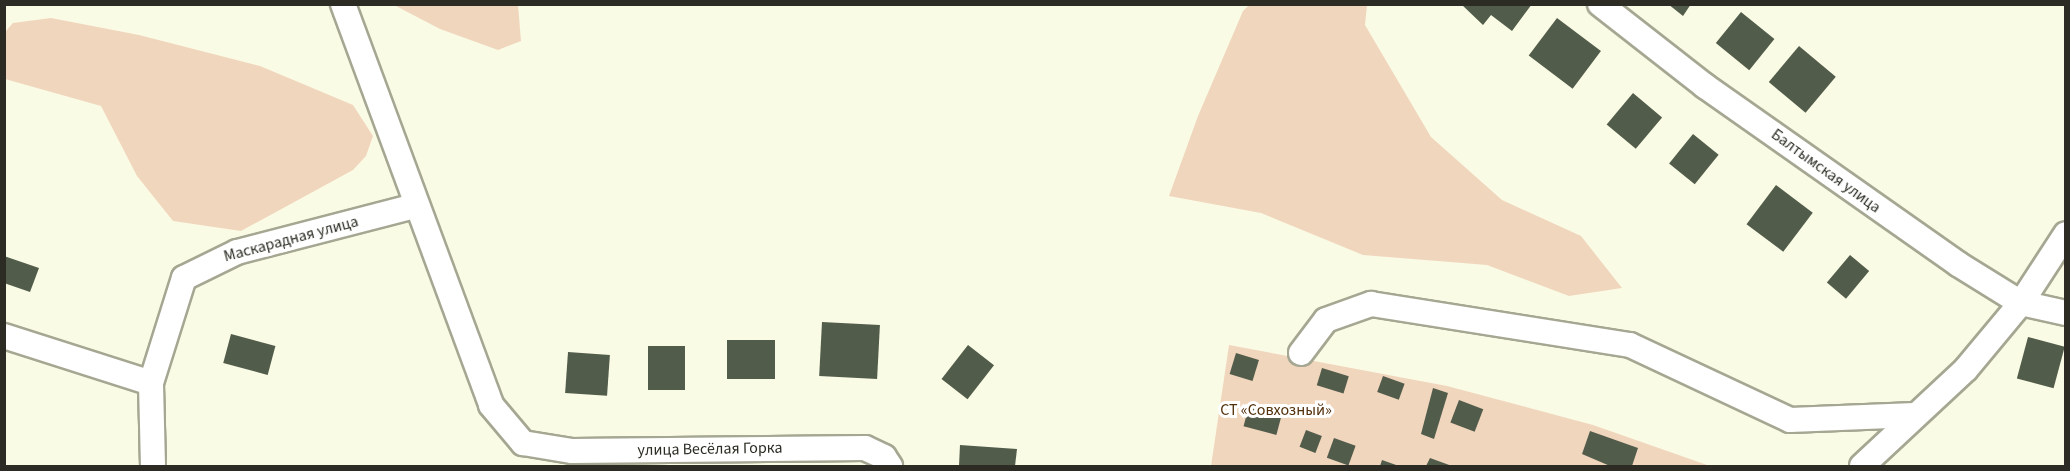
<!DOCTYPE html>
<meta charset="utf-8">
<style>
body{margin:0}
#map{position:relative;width:2070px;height:471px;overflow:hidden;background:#fafbe5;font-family:"Source Sans 3",sans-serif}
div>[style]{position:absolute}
.green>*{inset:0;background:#f1d6be}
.building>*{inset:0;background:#525c4b;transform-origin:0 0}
.roads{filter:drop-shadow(2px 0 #a6a792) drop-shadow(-2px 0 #a6a792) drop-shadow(0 2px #a6a792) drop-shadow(0 -2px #a6a792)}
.minor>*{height:24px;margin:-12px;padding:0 12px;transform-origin:12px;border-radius:12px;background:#fff}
span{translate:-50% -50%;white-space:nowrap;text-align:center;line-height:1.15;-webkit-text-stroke:6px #fff;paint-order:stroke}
.street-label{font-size:16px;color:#2c2c24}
.park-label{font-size:16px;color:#51300b}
.frame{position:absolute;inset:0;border:6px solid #2c2c24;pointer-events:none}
</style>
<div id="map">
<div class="green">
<div style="clip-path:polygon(1250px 4px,1367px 5px,1365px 25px,1431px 137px,1502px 200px,1581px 236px,1622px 288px,1569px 296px,1487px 265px,1363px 255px,1261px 213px,1169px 196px,1198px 116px,1243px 11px)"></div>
<div style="clip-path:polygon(394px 5px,518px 5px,521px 41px,498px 50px,440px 29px)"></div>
<div style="clip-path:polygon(51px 18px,139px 35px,260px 66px,353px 105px,373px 136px,366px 156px,353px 170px,241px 231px,173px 221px,137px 176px,101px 106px,5px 79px,5px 32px,13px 23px)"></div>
<div style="clip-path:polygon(1229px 345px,1447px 386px,1593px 425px,1710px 466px,1211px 466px)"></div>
</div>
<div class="building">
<div style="clip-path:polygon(1461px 4px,1532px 4px,1512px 31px,1491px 15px,1483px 25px)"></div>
<div style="clip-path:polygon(1668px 4px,1691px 4px,1683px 16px)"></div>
<div style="left:1741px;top:12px;width:43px;height:40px;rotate:39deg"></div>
<div style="left:1557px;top:18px;width:55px;height:47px;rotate:37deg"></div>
<div style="left:1799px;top:46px;width:48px;height:47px;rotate:40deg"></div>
<div style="left:1633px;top:93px;width:38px;height:41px;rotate:40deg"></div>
<div style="left:1693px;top:134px;width:33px;height:38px;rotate:39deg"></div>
<div style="left:1776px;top:185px;width:46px;height:49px;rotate:37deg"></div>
<div style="left:1850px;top:255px;width:25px;height:36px;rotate:40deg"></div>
<div style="clip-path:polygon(4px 256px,39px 268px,30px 292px,4px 283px)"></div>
<div style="left:822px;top:322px;width:58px;height:54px;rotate:3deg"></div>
<div style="left:231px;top:334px;width:46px;height:30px;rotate:15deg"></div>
<div style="left:2028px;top:337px;width:38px;height:43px;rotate:15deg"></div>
<div style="left:727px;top:340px;width:48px;height:39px"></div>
<div style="left:968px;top:345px;width:33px;height:43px;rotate:38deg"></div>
<div style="left:685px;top:346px;width:44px;height:37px;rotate:90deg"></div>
<div style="left:568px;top:352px;width:42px;height:41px;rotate:4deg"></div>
<div style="left:1236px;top:353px;width:24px;height:22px;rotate:17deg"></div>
<div style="left:1322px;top:368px;width:28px;height:18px;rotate:17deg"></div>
<div style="left:1383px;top:376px;width:23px;height:17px;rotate:20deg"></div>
<div style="clip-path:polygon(1433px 388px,1448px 393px,1434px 439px,1421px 434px)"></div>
<div style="left:1459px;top:400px;width:26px;height:24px;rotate:21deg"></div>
<div style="left:1250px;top:402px;width:34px;height:25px;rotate:15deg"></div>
<div style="left:1306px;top:430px;width:17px;height:18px;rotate:21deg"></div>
<div style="clip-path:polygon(1590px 431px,1638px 448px,1632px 466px,1610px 466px,1582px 454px)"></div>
<div style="left:1334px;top:438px;width:23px;height:21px;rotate:20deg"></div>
<div style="clip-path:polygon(960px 445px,1017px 449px,1015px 466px,959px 466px)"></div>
<div style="clip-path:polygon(1430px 458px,1452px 466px,1426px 466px)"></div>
<div style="clip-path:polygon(1382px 460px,1399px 466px,1380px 466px)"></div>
</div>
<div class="roads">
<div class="minor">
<div style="left:343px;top:4px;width:427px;rotate:69.7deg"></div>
<div style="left:491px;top:405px;width:50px;rotate:49.9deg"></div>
<div style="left:523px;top:443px;width:50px;rotate:9.3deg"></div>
<div style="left:572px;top:451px;width:293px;rotate:-0.6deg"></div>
<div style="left:865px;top:448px;width:21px;rotate:25deg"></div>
<div style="left:884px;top:457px;width:11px;rotate:56deg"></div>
<div style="left:1600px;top:4px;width:133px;rotate:38deg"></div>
<div style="left:1705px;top:86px;width:309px;rotate:35.1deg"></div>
<div style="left:1958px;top:264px;width:74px;rotate:31.8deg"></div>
<div style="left:2021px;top:303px;width:46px;rotate:12.5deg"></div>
<div style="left:4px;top:336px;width:154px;rotate:17.7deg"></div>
<div style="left:1301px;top:353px;width:41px;rotate:-52.9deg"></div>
<div style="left:1326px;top:320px;width:48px;rotate:-19.6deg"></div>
<div style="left:1371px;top:304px;width:262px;rotate:9deg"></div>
<div style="left:1630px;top:345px;width:177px;rotate:25.1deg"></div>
<div style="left:1790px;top:420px;width:125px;rotate:-2.3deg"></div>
<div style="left:153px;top:466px;width:83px;rotate:-91.4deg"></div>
<div style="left:151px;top:383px;width:110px;rotate:-72.6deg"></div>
<div style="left:184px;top:278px;width:59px;rotate:-26.1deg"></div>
<div style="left:237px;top:252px;width:184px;rotate:-14.5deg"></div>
<div style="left:1862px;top:466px;width:142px;rotate:-43deg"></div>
<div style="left:1966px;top:369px;width:86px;rotate:-50.2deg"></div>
<div style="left:2021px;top:303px;width:82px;rotate:-56.9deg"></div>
</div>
</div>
<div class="street-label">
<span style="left:1826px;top:171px;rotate:36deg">Балтымская улица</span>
<span style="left:291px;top:239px;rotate:-15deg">Маскарадная улица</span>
<span style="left:710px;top:449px;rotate:-1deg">улица Весёлая Горка</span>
</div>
<div class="park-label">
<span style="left:1276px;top:410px">СТ «Совхозный»</span>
</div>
<div class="frame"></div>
</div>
